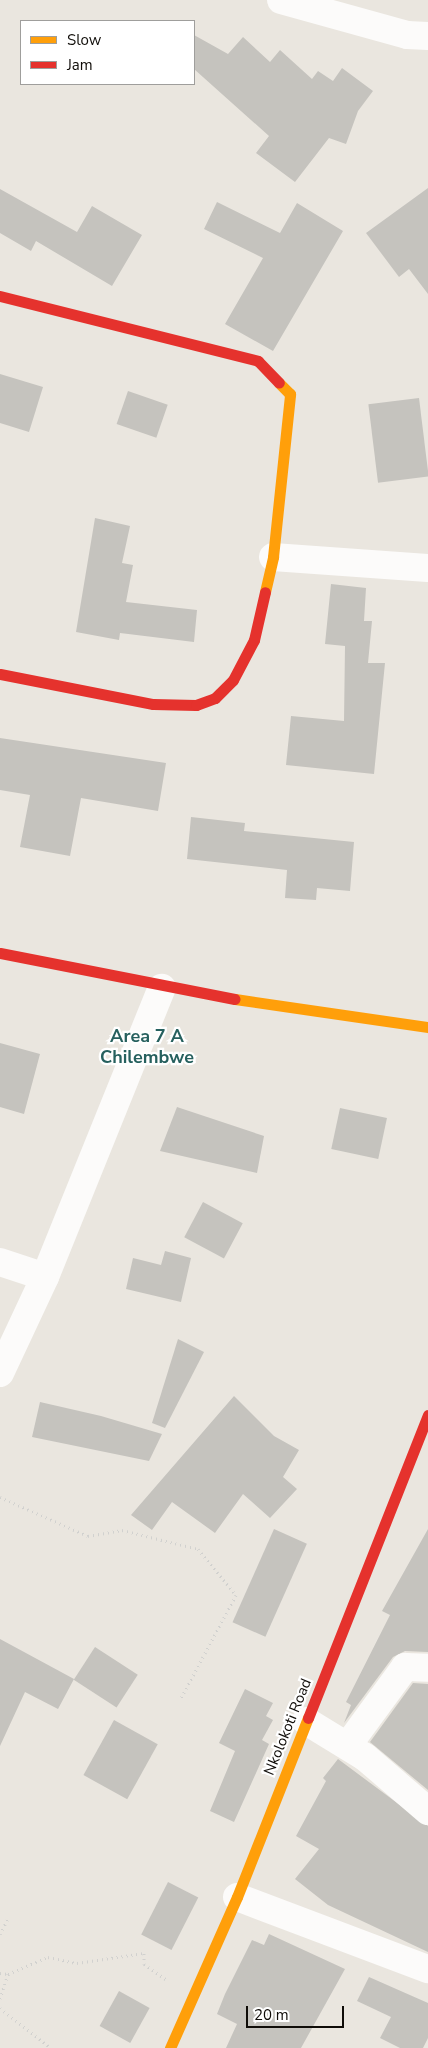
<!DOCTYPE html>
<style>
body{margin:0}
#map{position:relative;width:428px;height:2048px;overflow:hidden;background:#eae6df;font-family:"Nunito Sans",sans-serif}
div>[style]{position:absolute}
.building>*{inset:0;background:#c5c3be;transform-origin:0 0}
.path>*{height:3px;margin-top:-1.5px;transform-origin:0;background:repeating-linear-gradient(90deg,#d1d1cf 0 1px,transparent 0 5px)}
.street>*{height:28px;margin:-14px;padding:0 14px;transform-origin:14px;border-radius:14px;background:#fcfbfa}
.slow>*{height:11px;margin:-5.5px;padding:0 5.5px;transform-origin:5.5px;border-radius:5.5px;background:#ff9f0a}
.jam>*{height:11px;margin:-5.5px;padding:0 5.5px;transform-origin:5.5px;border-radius:5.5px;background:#e5322d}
span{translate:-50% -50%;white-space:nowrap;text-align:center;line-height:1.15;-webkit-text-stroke:4.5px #fff;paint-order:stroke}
.street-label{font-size:15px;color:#0f0c08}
.quarter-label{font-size:18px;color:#26605e;font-weight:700}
.legend{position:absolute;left:20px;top:20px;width:175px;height:65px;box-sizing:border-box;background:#fff;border:1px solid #9f9e9c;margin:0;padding:6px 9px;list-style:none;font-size:15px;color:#0f0c08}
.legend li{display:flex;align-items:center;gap:10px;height:25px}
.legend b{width:25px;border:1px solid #9f9e9c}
.scale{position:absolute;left:246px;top:2006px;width:98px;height:22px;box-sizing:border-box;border:2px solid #0f0c08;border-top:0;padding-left:6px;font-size:15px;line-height:18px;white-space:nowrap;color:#0f0c08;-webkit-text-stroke:4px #fff;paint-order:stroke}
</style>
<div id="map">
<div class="building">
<div style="clip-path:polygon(194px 35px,228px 54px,243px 37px,270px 62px,280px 50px,312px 79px,318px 71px,333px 81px,342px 68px,373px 91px,358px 111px,346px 144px,329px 138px,295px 182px,256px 153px,269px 136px,194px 69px)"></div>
<div style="clip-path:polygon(428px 188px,428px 294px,409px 269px,399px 277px,366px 233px)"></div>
<div style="clip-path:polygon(0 189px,77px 232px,92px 206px,142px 235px,112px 286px,36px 241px,31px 251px,0 233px)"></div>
<div style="clip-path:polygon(217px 202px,280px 233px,297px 203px,343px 231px,273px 351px,225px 324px,263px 258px,204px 229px)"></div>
<div style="clip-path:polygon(0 374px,43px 387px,29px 432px,0 423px)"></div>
<div style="left:128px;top:391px;width:42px;height:35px;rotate:19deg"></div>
<div style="left:419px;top:398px;width:79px;height:51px;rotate:83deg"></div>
<div style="clip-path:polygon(95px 518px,130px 526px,122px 563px,133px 565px,126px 602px,197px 610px,194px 642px,120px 633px,119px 640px,76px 632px)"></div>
<div style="clip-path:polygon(331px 584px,366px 588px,364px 621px,372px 621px,368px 663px,385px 663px,374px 774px,286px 765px,291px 716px,344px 721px,345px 646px,325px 644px)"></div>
<div style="clip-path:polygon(0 738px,166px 763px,158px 811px,81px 798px,70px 856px,20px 847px,30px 795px,0 790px)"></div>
<div style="clip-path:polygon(191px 817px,245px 823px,244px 831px,354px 842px,350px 891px,317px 888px,316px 900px,285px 898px,287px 870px,187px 859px)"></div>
<div style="clip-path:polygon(0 1043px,40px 1054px,24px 1114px,0 1107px)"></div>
<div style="clip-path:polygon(177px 1107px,264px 1136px,257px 1173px,160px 1151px)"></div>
<div style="left:340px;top:1108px;width:48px;height:42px;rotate:12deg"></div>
<div style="left:203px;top:1202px;width:45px;height:40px;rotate:28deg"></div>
<div style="clip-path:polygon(165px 1251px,191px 1258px,181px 1302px,126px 1289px,133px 1258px,161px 1265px)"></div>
<div style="clip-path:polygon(178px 1339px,204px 1352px,165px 1428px,152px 1423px)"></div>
<div style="clip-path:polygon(234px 1396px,274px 1436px,299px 1450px,283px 1477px,297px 1489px,270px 1518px,243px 1494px,215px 1533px,172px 1502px,152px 1530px,131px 1515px)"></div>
<div style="clip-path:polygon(40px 1402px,101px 1416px,162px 1434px,149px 1461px,32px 1437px)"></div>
<div style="left:274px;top:1529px;width:36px;height:102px;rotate:24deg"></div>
<div style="clip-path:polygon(428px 1529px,428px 1652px,405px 1651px,393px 1657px,344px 1723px,351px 1705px,346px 1702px,390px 1615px,382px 1611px)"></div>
<div style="clip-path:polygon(0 1639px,74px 1679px,58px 1709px,25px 1692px,0 1746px)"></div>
<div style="left:95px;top:1647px;width:51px;height:39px;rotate:33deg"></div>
<div style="clip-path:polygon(413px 1683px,428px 1684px,428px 1790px,370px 1742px)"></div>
<div style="clip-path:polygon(245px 1689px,273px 1703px,266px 1716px,273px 1720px,262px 1740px,269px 1744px,234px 1822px,210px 1811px,235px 1751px,219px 1743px)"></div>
<div style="left:114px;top:1720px;width:50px;height:63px;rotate:29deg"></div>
<div style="clip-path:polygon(338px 1759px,428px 1826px,428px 1952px,328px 1905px,295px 1879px,319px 1849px,296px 1836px,326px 1781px,323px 1778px)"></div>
<div style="left:168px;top:1882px;width:34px;height:59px;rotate:27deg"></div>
<div style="clip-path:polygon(269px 1934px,345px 1969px,301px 2048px,226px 2048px,237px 2024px,217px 2014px,225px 1994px,252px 1940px,264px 1945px)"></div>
<div style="clip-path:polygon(369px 1977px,428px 2003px,428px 2038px,423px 2048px,400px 2048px,380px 2038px,391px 2017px,357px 2001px)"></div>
<div style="left:119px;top:1991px;width:35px;height:40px;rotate:29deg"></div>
</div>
<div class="path">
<div style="left:0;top:1497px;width:96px;rotate:23.9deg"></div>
<div style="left:88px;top:1536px;width:35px;rotate:-10deg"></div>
<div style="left:122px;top:1530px;width:78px;rotate:14deg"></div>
<div style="left:198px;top:1549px;width:60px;rotate:50.4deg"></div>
<div style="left:236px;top:1595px;width:117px;rotate:118.1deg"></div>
<div style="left:0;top:1934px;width:18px;rotate:-63deg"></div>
<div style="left:0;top:1973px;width:8px;rotate:7deg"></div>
<div style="left:8px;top:1974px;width:26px;rotate:108deg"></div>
<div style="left:8px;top:1974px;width:43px;rotate:-23deg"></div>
<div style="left:48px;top:1957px;width:30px;rotate:12deg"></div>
<div style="left:77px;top:1963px;width:68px;rotate:-8.5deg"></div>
<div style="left:144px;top:1953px;width:11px;rotate:90deg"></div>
<div style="left:144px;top:1964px;width:28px;rotate:35deg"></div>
<div style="left:0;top:2008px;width:65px;rotate:38.1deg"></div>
</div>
<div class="street">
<div style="left:281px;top:0;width:131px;rotate:15.5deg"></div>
<div style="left:407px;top:35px;width:21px;rotate:3deg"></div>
<div style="left:273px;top:557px;width:155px;rotate:4.1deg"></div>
<div style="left:0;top:1262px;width:47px;rotate:18.4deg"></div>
<div style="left:0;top:1373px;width:106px;rotate:-64.9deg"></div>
<div style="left:45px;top:1277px;width:312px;rotate:-68deg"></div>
<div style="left:306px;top:1721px;width:69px;rotate:31.4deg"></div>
<div style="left:365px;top:1757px;width:83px;rotate:40.6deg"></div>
<div style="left:348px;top:1745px;width:97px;rotate:-53.8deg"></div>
<div style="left:405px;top:1667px;width:23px;rotate:2deg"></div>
<div style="left:237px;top:1897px;width:204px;rotate:20.7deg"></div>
</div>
<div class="slow">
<div style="left:265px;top:592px;width:36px;rotate:-77deg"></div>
<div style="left:273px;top:557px;width:164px;rotate:-84deg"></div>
<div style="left:290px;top:394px;width:16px;rotate:-135deg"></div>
<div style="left:235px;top:999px;width:195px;rotate:8.3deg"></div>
<div style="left:170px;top:2048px;width:165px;rotate:-66.1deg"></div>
<div style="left:237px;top:1897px;width:193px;rotate:-68.4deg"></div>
</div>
<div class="jam">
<div style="left:0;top:296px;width:266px;rotate:14.1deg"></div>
<div style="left:258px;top:361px;width:30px;rotate:46deg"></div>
<div style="left:0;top:674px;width:156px;rotate:11.1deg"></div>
<div style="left:153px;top:704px;width:43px;rotate:1.3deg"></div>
<div style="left:196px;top:705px;width:20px;rotate:-20deg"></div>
<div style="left:215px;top:698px;width:25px;rotate:-45deg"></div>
<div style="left:233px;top:680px;width:45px;rotate:-62.3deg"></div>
<div style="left:254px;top:640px;width:49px;rotate:-77.1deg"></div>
<div style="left:0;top:953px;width:239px;rotate:11.1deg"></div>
<div style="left:308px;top:1718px;width:326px;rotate:-68.4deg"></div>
</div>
<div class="street-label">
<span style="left:288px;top:1727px;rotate:-68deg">Nkolokoti Road</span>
</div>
<div class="quarter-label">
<span style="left:147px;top:1047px">Area 7 A<br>Chilembwe</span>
</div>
<ul class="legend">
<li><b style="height:6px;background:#ff9f0a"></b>Slow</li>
<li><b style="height:6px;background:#e5322d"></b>Jam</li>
</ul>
<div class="scale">20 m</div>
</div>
